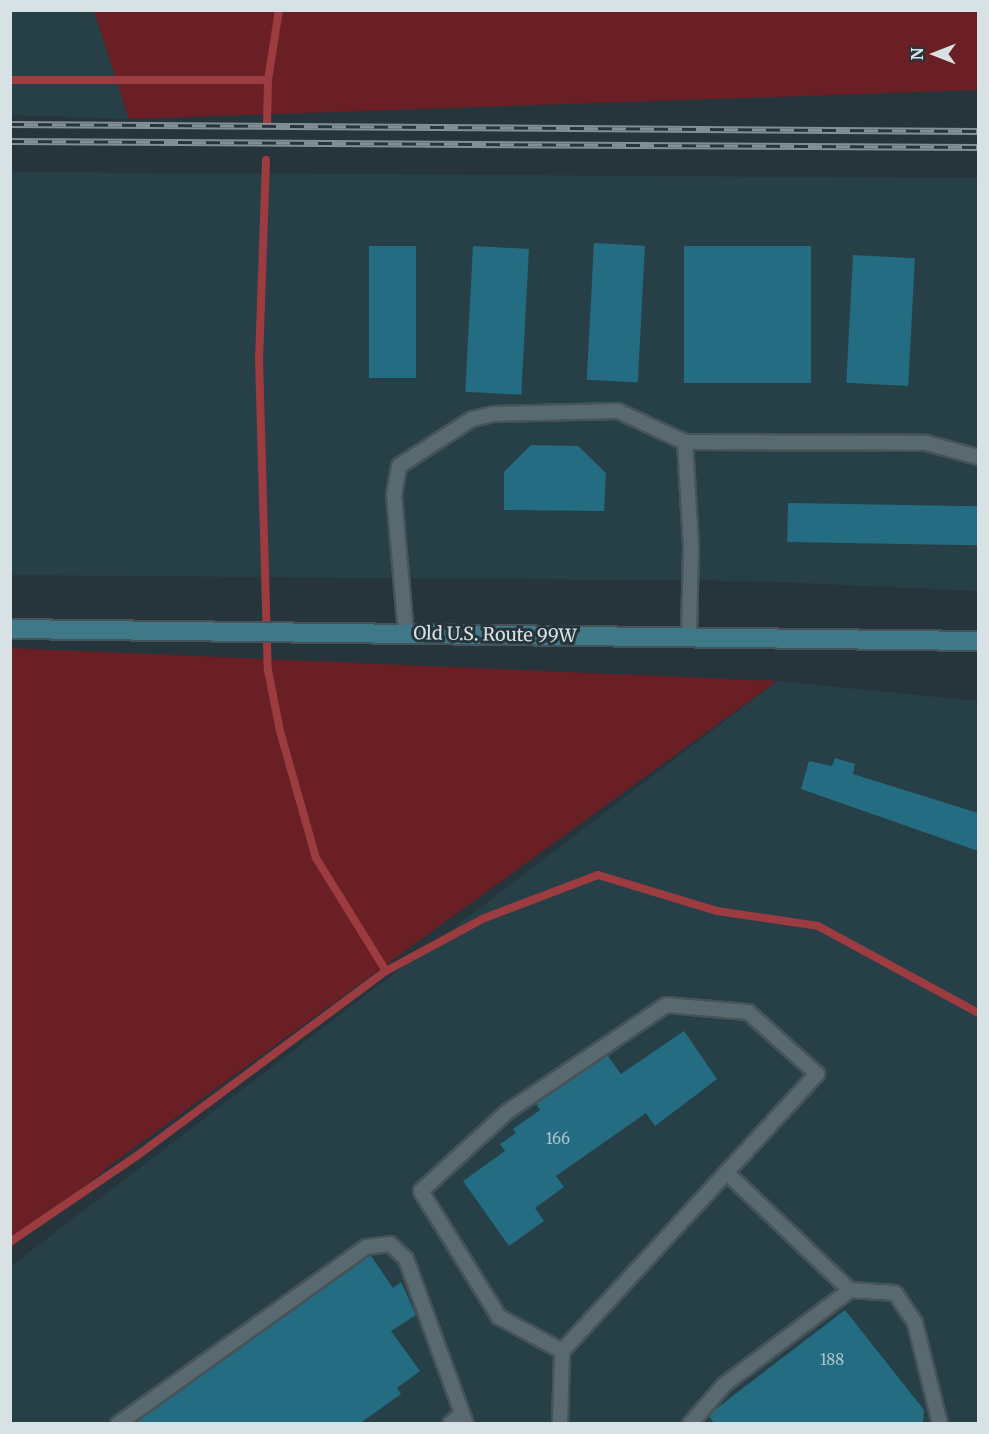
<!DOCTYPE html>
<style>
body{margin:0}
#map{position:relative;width:989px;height:1434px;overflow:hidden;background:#25353b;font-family:Merriweather,serif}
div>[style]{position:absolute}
.built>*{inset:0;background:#274048}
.green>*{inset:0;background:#691f24}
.stream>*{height:8px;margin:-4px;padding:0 4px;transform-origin:4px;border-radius:4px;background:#9c3b40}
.building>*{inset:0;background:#236c81;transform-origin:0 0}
.roads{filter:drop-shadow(2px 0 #465359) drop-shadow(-2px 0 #465359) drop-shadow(0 2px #465359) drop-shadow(0 -2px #465359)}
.service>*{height:14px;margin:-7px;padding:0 7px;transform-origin:7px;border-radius:7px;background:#586a70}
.secondary>*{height:18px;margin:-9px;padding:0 9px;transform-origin:9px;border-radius:9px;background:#3f7987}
.rail>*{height:7px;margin-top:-3.5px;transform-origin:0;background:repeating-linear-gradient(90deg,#25353b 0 14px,#828f94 0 28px);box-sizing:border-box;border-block:2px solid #828f94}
span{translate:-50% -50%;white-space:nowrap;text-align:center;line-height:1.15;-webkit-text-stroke:6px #25353b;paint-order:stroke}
.number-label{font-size:15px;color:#abc4cc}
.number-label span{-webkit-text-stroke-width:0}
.street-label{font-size:18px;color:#d8e2e5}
.frame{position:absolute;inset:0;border:12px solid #d8e2e5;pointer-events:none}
.north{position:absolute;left:905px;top:24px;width:60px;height:60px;-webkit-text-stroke:4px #25353b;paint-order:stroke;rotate:270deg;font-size:16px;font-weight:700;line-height:24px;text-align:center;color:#d8e2e5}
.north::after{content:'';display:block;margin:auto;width:21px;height:27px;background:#d8e2e5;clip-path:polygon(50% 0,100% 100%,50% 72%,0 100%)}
</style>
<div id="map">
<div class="built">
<div style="clip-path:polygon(11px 11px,94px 11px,129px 119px,11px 115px)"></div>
<div style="clip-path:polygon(11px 172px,978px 178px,978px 591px,759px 581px,11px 575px)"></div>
<div style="clip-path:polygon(777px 681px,978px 701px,978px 1423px,11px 1424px,11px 1266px)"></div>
</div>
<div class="green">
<div style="clip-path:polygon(94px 11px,978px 11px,978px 90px,129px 119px)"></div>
<div style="clip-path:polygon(11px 648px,777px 681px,113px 1163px,11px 1248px)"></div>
</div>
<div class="stream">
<div style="left:10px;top:80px;width:258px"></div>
<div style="left:267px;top:124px;width:44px;rotate:-88.7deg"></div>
<div style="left:268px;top:80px;width:71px;rotate:-81.1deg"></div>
<div style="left:266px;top:160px;width:197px;rotate:92deg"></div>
<div style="left:259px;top:357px;width:313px;rotate:88.4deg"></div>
<div style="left:268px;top:670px;width:62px;rotate:78.9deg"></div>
<div style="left:280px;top:731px;width:132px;rotate:74.2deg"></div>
<div style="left:316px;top:858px;width:133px;rotate:58.2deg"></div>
<div style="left:10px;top:1242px;width:155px;rotate:-34.2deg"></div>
<div style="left:138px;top:1155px;width:309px;rotate:-36.6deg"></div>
<div style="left:386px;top:971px;width:109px;rotate:-28.4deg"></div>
<div style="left:482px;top:919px;width:124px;rotate:-20.8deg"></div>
<div style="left:598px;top:875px;width:124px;rotate:16.8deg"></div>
<div style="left:717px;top:911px;width:102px;rotate:8.4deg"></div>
<div style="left:818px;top:926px;width:182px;rotate:28.5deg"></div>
</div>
<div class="building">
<div style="left:594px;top:243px;width:51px;height:137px;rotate:3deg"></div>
<div style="left:369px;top:246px;width:47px;height:132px"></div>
<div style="left:473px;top:246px;width:56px;height:146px;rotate:3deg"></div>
<div style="left:684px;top:246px;width:127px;height:137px"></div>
<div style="left:853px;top:255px;width:62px;height:128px;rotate:3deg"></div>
<div style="clip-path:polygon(531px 445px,578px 446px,606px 473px,604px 511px,504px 510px,504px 472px)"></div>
<div style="left:788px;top:503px;width:190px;height:39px;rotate:1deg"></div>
<div style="clip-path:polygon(835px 758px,855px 764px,853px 774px,978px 813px,978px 851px,801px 789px,809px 761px,832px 766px)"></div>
<div style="clip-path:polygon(684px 1031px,717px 1079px,655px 1126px,646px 1113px,556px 1176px,564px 1187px,535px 1208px,544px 1221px,509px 1246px,463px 1181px,505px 1151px,500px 1144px,516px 1133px,513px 1129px,540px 1110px,533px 1099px,603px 1049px,621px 1074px)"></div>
<div style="clip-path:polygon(369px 1253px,393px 1288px,401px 1282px,416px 1315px,391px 1331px,420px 1371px,397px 1388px,401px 1394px,359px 1424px,131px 1424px)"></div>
<div style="clip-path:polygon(845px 1310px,924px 1410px,923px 1424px,715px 1424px,708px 1415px)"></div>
</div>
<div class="roads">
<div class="service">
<div style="left:685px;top:442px;width:105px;rotate:86.7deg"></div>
<div style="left:691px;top:547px;width:90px;rotate:91.3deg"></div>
<div style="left:406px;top:634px;width:140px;rotate:-94.9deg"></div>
<div style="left:394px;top:495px;width:29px;rotate:-80deg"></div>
<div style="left:399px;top:466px;width:87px;rotate:-32.8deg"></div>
<div style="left:472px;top:419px;width:22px;rotate:-13deg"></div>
<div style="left:493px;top:414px;width:125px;rotate:-1.4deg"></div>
<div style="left:618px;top:411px;width:74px;rotate:24.8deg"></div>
<div style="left:685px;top:442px;width:241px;rotate:0.2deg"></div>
<div style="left:926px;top:443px;width:54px;rotate:15.1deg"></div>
<div style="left:727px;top:1173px;width:170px;rotate:43.6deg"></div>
<div style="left:850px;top:1290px;width:45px;rotate:3.8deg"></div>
<div style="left:895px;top:1293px;width:36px;rotate:56deg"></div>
<div style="left:915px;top:1323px;width:104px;rotate:76.1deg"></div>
<div style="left:118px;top:1424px;width:305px;rotate:-35.5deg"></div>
<div style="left:366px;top:1247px;width:24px;rotate:-7deg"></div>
<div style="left:390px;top:1244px;width:22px;rotate:43deg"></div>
<div style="left:406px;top:1259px;width:176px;rotate:70deg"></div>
<div style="left:450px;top:1424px;width:16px;rotate:-43deg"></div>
<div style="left:560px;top:1424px;width:73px;rotate:-88.4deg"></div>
<div style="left:562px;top:1351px;width:72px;rotate:-151.6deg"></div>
<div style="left:499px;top:1317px;width:148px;rotate:-121.8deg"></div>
<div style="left:421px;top:1191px;width:117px;rotate:-42.6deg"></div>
<div style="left:507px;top:1112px;width:192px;rotate:-33.9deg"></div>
<div style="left:666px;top:1005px;width:82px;rotate:4.9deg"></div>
<div style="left:748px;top:1012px;width:93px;rotate:41.9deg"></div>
<div style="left:817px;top:1074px;width:377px;rotate:132.6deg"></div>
<div style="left:690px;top:1424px;width:53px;rotate:-48.8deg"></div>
<div style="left:725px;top:1384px;width:156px;rotate:-36.9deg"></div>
</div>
<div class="secondary">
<div style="left:10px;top:629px;width:968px;rotate:0.71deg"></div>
</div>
</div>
<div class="rail">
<div style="left:10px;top:124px;width:968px;rotate:0.41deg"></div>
<div style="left:10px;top:141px;width:968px;rotate:0.36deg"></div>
</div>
<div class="number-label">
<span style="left:558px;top:1139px">166</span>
<span style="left:832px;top:1360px">188</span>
</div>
<div class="street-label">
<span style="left:495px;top:635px;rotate:1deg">Old U.S. Route 99W</span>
</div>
<div class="frame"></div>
<div class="north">N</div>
</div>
